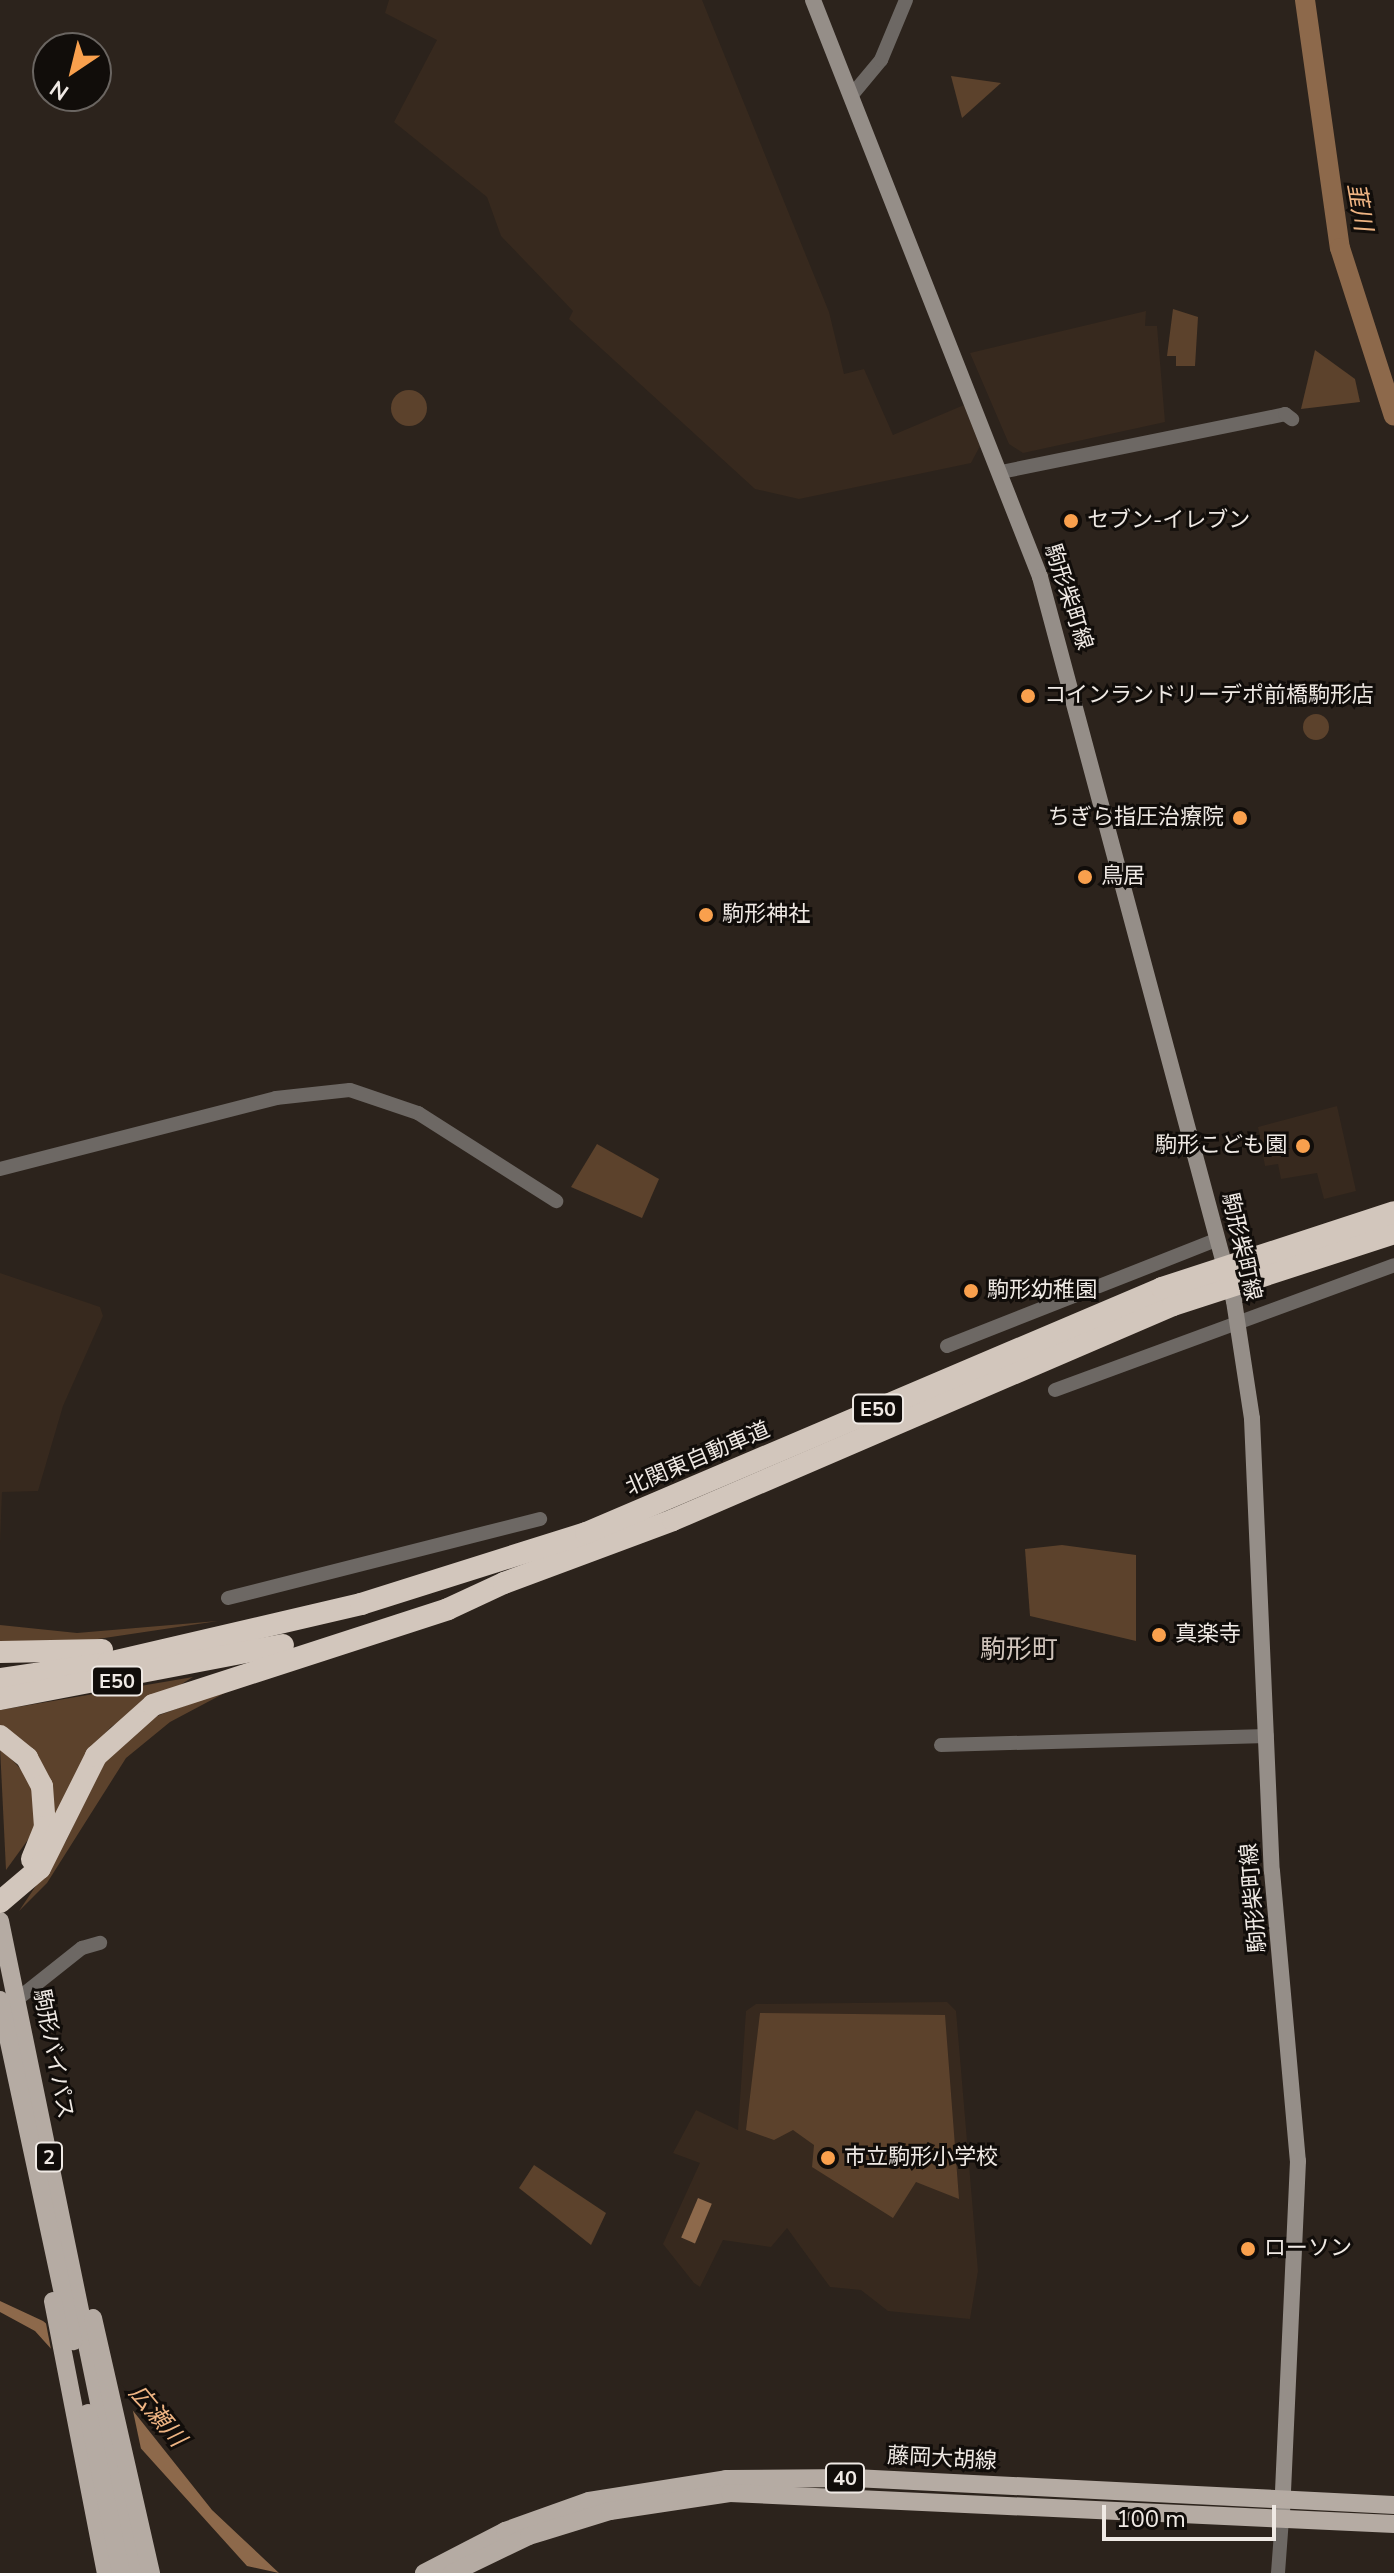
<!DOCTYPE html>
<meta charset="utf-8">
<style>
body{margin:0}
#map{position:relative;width:1394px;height:2573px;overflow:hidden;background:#2c231c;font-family:"Nunito Sans","Noto Sans JP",sans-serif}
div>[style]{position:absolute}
.built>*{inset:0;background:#37291e}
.green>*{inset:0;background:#5c422c}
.round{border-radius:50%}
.water>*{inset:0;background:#8d694b;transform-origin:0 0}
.pier>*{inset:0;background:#2c231c}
.river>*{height:20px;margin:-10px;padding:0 10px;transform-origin:10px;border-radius:10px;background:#8d694b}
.tertiary>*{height:14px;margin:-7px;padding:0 7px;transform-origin:7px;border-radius:7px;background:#6d6864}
.secondary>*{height:16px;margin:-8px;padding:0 8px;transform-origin:8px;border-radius:8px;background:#958e88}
.primary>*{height:18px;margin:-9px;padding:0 9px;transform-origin:9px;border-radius:9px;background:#b5aba3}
.motorway>*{height:22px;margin:-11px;padding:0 11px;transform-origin:11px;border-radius:11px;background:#d2c6bc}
.motorway-bridge>*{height:22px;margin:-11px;padding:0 11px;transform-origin:11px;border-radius:11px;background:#d2c6bc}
.dots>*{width:22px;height:22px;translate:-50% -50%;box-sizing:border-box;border:4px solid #110d0a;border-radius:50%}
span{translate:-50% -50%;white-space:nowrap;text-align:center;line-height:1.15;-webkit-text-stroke:6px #110d0a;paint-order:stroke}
.shield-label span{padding:2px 6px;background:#110d0a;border:2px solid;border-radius:6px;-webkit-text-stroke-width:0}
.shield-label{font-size:20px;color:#efe9e4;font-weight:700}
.poi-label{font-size:22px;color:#efe9e4}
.left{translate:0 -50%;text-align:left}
.right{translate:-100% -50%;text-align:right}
.street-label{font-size:22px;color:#efe9e4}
.water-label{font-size:24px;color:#eeb483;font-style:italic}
.quarter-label{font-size:26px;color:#d1c5bc}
.north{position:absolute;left:32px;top:32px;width:80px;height:80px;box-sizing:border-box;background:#110d0a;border:2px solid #6a6561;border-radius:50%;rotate:215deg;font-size:22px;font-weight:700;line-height:32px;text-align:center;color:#efe9e4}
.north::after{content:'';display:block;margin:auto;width:28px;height:36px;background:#f9a04d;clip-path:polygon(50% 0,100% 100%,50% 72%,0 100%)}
.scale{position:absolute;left:1102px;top:2505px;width:174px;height:36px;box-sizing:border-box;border:4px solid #efe9e4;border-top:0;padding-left:10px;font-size:24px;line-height:28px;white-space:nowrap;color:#efe9e4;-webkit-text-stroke:6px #110d0a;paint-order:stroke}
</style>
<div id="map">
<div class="built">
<div style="clip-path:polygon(389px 0,702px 0,829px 312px,844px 374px,864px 369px,893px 435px,964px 405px,980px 446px,971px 463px,799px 499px,755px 489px,569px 319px,573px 311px,501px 236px,487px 197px,394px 122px,437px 40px,385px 13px)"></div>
<div style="clip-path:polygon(1146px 311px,1145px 326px,1157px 326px,1165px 422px,1023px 453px,1009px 444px,970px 353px)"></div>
<div style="clip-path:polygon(1337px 1106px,1356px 1191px,1324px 1199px,1317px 1173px,1281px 1179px,1278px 1164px,1265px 1166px,1258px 1127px)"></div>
<div style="clip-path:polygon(0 1273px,100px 1307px,103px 1316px,63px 1406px,38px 1491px,2px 1492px,0 1544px)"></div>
<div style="clip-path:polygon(947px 2002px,956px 2011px,978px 2271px,970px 2319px,888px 2311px,861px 2290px,830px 2287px,787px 2228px,771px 2247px,723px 2240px,700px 2287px,694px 2283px,663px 2244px,700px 2163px,673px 2153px,696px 2110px,738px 2130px,746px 2011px,756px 2004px)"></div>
</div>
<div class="green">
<div style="clip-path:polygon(951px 76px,1001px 83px,962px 118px)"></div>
<div style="clip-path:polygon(1173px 309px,1198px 317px,1195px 366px,1176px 366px,1176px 356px,1167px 356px)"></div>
<div style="clip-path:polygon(1315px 350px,1355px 379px,1360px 402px,1301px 409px)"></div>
<div class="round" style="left:391px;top:390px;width:36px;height:36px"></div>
<div class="round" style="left:1303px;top:714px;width:26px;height:26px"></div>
<div style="clip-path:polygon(597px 1144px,659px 1179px,642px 1218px,571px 1187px)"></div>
<div style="clip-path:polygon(1062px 1545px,1136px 1555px,1136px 1641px,1030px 1616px,1025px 1549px)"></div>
<div style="clip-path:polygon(218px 1621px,91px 1640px,0 1644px,0 1625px,77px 1633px)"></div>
<div style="clip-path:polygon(193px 1677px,111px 1727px,90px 1750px,53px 1829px,0 1729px,0 1710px)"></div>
<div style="clip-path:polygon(234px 1688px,170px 1722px,126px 1758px,47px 1883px,19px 1911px,66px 1841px,102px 1764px,154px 1717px)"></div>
<div style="clip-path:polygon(0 1747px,32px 1781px,35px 1830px,6px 1870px)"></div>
<div style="clip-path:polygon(760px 2013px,945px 2015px,959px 2199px,916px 2182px,893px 2218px,812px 2167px,814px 2145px,793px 2130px,774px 2140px,746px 2130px)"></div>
<div style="clip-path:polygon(534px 2165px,606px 2213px,591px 2245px,519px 2188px)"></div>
</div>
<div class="water">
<div style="left:698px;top:2198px;width:15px;height:43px;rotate:23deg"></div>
<div style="clip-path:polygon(0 2301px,43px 2321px,95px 2363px,212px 2510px,279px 2573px,247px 2566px,35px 2331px,0 2312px)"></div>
</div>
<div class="pier">
<div style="clip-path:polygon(45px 2318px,129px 2392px,141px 2449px,52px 2355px)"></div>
</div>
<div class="river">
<div style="left:1305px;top:0;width:250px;rotate:82deg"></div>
<div style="left:1340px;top:248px;width:176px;rotate:72.2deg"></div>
</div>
<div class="tertiary">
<div style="left:851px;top:96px;width:47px;rotate:-50.2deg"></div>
<div style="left:881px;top:60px;width:65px;rotate:-67.4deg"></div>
<div style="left:1001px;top:472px;width:290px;rotate:-11.5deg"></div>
<div style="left:1285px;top:414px;width:9px;rotate:36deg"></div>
<div style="left:0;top:1169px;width:285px;rotate:-14.4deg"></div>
<div style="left:276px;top:1098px;width:74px;rotate:-6.2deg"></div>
<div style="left:350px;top:1090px;width:72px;rotate:18.7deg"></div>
<div style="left:418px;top:1113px;width:164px;rotate:32.5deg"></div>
<div style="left:947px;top:1346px;width:291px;rotate:-21.5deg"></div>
<div style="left:1055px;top:1390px;width:361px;rotate:-20.2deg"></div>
<div style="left:228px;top:1598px;width:322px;rotate:-14.2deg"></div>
<div style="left:941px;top:1745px;width:326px;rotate:-1.6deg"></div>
<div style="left:10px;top:2005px;width:92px;rotate:-38.4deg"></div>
<div style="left:82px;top:1948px;width:19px;rotate:-16deg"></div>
<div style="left:1278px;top:2573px;width:55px;rotate:-85.8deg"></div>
</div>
<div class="secondary">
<div style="left:813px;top:0;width:620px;rotate:68.52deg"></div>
<div style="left:1040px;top:577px;width:750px;rotate:75deg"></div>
<div style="left:1234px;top:1301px;width:119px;rotate:81.3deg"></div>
<div style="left:1252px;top:1419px;width:452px;rotate:87.5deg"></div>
<div style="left:1272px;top:1871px;width:291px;rotate:84.9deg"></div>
<div style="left:1298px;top:2161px;width:351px;rotate:92.6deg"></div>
</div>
<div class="primary">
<div style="left:0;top:1921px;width:666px;rotate:78.39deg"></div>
<div style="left:0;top:2000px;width:349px;rotate:77.9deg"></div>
<div style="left:53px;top:2301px;width:277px;rotate:79deg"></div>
<div style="left:93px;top:2318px;width:262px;rotate:77.2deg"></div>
<div style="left:88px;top:2413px;width:163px;rotate:78.3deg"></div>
<div style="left:424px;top:2573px;width:91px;rotate:-27.4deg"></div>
<div style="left:505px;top:2531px;width:89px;rotate:-19.7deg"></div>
<div style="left:589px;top:2501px;width:139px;rotate:-9.1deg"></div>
<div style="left:726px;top:2479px;width:128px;rotate:-0.4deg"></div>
<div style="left:854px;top:2478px;width:541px;rotate:2.86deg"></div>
<div style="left:452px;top:2573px;width:85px;rotate:-25.7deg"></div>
<div style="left:529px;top:2536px;width:85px;rotate:-17.2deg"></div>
<div style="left:610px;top:2511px;width:121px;rotate:-8.5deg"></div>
<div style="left:730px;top:2493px;width:665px;rotate:2.67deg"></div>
</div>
<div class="motorway">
<div style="left:0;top:1652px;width:102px;rotate:-1.1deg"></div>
<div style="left:0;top:1679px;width:109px;rotate:-8.4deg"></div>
<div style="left:108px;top:1663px;width:260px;rotate:-13.1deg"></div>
<div style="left:0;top:1699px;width:288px;rotate:-10.8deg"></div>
<div style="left:0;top:1736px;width:35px;rotate:39deg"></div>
<div style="left:27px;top:1758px;width:32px;rotate:62deg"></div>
<div style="left:42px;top:1786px;width:41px;rotate:85.8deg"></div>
<div style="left:45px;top:1827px;width:35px;rotate:112deg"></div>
<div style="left:0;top:1902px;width:52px;rotate:-40.4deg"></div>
<div style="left:40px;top:1868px;width:125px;rotate:-63.4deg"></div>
<div style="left:96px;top:1756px;width:76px;rotate:-41.8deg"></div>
<div style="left:153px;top:1705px;width:310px;rotate:-18deg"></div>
<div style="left:448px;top:1609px;width:62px;rotate:-24.9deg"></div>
</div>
<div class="motorway-bridge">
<div style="left:504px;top:1583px;width:180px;rotate:-20.4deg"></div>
<div style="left:673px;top:1520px;width:544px;rotate:-23.27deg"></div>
<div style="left:1173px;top:1305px;width:232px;rotate:-18deg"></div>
<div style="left:361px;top:1604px;width:236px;rotate:-17.5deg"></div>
<div style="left:586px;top:1533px;width:626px;rotate:-23.04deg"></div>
<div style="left:1162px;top:1288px;width:244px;rotate:-18.1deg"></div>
</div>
<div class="dots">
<div style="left:1071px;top:521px;background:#f9a04d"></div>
<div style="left:1028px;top:696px;background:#f9a04d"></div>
<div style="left:1240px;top:818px;background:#f9a04d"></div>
<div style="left:1085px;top:877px;background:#f9a04d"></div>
<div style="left:706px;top:915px;background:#f9a04d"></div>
<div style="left:1303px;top:1146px;background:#f9a04d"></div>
<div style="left:971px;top:1291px;background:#f9a04d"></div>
<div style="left:1159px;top:1635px;background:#f9a04d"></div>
<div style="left:828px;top:2158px;background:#f9a04d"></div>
<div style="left:1248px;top:2249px;background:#f9a04d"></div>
</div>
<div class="shield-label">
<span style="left:878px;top:1409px">E50</span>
<span style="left:117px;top:1681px">E50</span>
<span style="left:49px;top:2157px">2</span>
<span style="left:845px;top:2478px">40</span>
</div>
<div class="poi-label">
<span class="left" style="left:1087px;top:521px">セブン-イレブン</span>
<span class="left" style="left:1044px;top:696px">コインランドリーデポ前橋駒形店</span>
<span class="right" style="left:1224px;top:818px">ちぎら指圧治療院</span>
<span class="left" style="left:1101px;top:877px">鳥居</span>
<span class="left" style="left:722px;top:915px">駒形神社</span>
<span class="right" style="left:1287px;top:1146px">駒形こども園</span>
<span class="left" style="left:987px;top:1291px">駒形幼稚園</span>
<span class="left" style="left:1175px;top:1635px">真楽寺</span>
<span class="left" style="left:844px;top:2158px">市立駒形小学校</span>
<span class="left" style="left:1264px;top:2249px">ローソン</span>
</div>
<div class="street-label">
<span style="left:1068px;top:597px;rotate:72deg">駒形柴町線</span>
<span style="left:1241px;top:1247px;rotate:77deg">駒形柴町線</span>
<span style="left:698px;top:1459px;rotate:-23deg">北関東自動車道</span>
<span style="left:1254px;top:1898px;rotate:-95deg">駒形柴町線</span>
<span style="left:53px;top:2054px;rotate:79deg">駒形バイパス</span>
<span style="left:942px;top:2459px;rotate:3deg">藤岡大胡線</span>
</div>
<div class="water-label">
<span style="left:1359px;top:207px;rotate:80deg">韮川</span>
<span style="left:157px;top:2416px;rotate:50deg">広瀬川</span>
</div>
<div class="quarter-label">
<span style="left:1019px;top:1650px">駒形町</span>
</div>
<div class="north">N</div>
<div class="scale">100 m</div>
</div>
